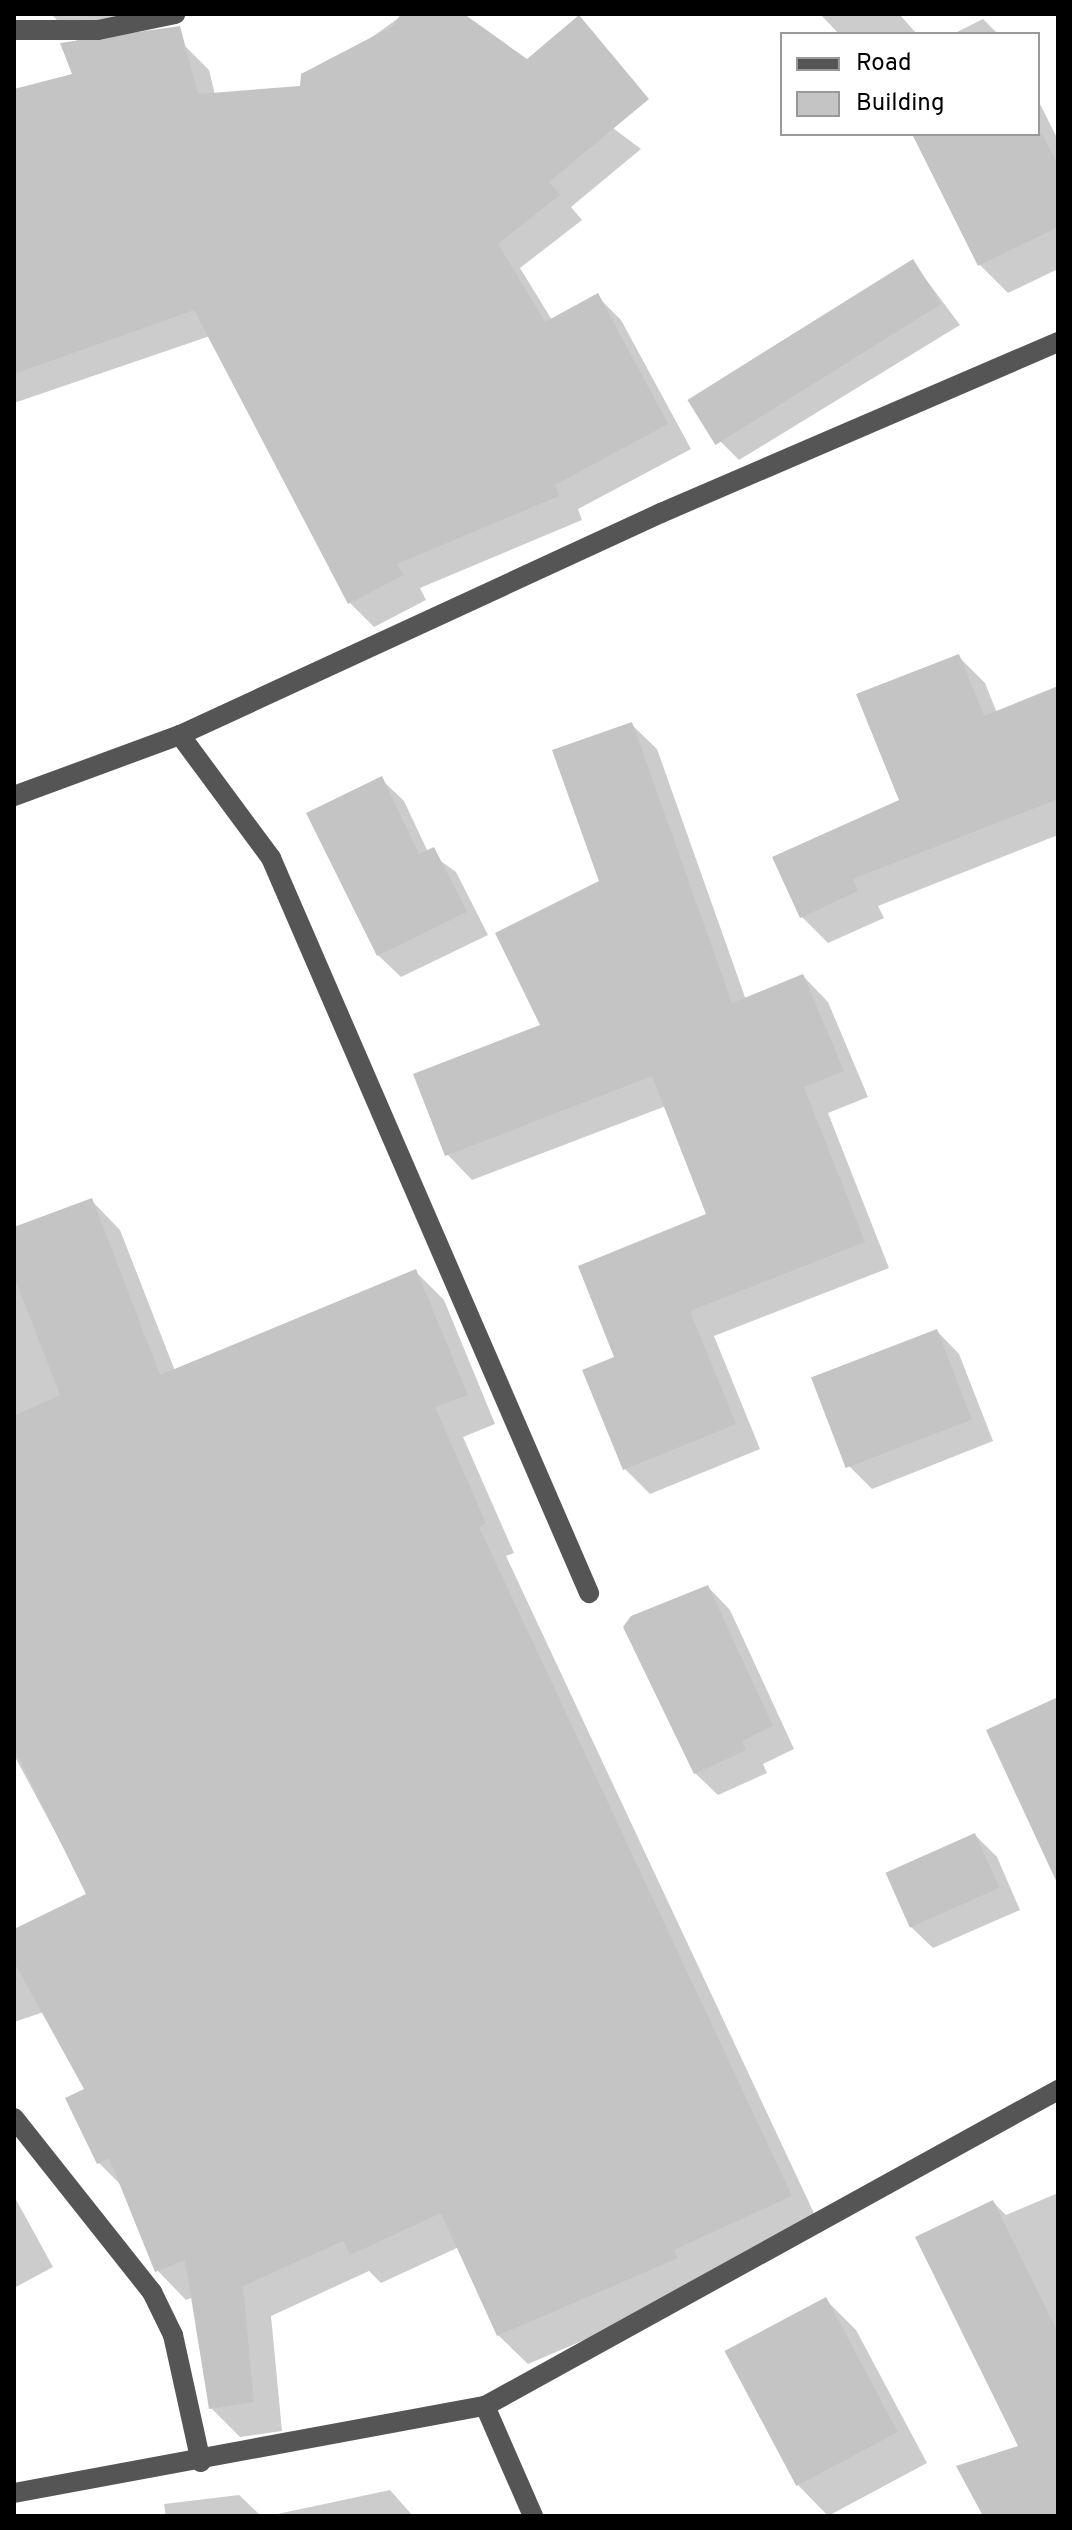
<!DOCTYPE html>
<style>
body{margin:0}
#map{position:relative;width:1072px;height:2530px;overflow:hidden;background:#fff;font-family:Overpass,sans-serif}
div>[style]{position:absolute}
.shadow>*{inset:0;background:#0003}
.building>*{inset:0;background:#c4c4c4;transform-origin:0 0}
.minor>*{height:20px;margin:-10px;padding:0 10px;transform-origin:10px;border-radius:10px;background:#555}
span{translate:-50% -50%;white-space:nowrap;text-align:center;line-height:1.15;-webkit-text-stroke:6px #fff;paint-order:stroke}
.frame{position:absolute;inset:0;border:16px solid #000;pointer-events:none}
.legend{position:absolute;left:780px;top:32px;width:260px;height:104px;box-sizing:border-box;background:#fff;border:2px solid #999;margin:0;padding:10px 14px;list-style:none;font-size:24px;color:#000}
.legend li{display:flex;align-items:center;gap:16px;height:40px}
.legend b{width:40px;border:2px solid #999}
</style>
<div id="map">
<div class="shadow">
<div style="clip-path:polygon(51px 14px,124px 14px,133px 38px,185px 46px,209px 70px,215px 95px,302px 88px,404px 14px,460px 14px,641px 149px,571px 207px,582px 220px,520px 268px,552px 320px,597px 296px,621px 320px,691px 449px,578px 509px,582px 520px,420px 588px,426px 600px,374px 627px,350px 603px,210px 336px,14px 403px,14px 92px,75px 75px,80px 44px)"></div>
<div style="clip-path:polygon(820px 14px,899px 14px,917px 34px,839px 34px)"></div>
<div style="clip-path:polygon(983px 19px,998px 34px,953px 34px)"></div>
<div style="clip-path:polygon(1038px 100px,1058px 140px,1058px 269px,1008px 293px,980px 265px,914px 134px,1038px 134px)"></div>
<div style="clip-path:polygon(913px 262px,960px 325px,739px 460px,718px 439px)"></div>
<div style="clip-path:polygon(959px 657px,985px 683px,997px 713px,1058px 688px,1058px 835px,878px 906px,884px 918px,828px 943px,802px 917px,901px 801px)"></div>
<div style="clip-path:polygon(631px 724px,657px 749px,746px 1000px,803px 976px,828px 1002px,868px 1097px,828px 1113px,889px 1268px,714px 1336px,760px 1449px,650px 1494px,624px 1468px,617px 1358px,709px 1215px,666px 1106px,472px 1180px,447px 1154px,543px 1026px,601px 882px)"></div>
<div style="clip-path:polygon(381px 779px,404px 801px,428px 852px,456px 872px,488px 935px,401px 977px,378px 955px)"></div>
<div style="clip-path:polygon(91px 1200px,120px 1230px,175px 1371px,415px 1271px,444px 1300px,495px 1424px,463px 1437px,514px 1553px,506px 1556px,820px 2226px,706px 2288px,528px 2364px,498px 2335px,459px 2247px,381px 2283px,369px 2271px,271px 2316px,282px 2431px,240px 2437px,211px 2408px,193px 2297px,186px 2300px,157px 2270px,123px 2187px,99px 2163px,87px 2090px,44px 2012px,14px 2022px,14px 1931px,89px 1895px,14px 1755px,14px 1229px)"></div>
<div style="clip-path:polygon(937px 1331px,959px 1354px,993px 1441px,872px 1489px,849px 1466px,814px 1380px)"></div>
<div style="clip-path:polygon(708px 1587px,730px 1610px,794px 1749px,763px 1764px,767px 1773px,718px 1795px,695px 1773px)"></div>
<div style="clip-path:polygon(975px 1835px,997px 1857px,1020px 1910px,933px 1948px,910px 1926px)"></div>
<div style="clip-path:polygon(1058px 2193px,1058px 2516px,988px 2516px,1021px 2448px,993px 2202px,1006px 2215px)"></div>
<div style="clip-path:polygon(14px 2196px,53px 2267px,14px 2288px)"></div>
<div style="clip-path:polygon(825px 2299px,856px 2330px,927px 2463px,828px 2516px,798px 2485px)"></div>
<div style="clip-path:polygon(390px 2490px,413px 2516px,268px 2516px)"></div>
<div style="clip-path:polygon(239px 2495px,261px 2516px,166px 2516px,164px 2504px)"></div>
</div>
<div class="building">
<div style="clip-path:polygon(49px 14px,111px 14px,97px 17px)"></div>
<div style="clip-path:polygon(401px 14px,464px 14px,527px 59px,579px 15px,649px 99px,549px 182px,560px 195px,498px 244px,545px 322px,598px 293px,668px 424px,555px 485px,559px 496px,397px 564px,404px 575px,348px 604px,194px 310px,14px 374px,14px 89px,72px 74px,60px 43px,180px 26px,198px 94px,300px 86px,301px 74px,393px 26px)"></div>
<div style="clip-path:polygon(912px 134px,1042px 134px,1058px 165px,1058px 227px,978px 266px)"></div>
<div style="left:913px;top:259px;width:53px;height:266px;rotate:58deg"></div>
<div style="clip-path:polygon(959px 654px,984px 716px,1058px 686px,1058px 799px,853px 879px,858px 891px,800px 918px,772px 857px,899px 800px,856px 694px)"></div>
<div style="clip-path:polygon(632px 722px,732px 1003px,803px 974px,844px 1071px,804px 1087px,865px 1242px,690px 1311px,736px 1424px,623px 1470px,582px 1370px,614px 1357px,578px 1266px,706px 1214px,652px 1076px,445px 1156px,413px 1074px,540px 1025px,495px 933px,599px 881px,552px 750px)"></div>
<div style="clip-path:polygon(382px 776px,419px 854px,434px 847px,467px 912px,377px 956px,306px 813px)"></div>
<div style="clip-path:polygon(92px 1198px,160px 1375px,416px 1269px,468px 1395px,435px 1407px,486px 1523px,479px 1527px,792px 2196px,674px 2250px,678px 2258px,497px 2336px,441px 2213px,350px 2255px,343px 2241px,243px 2286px,254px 2402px,209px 2409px,185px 2260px,155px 2272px,109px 2158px,97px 2164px,65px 2098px,84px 2089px,14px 1962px,14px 1929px,86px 1894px,14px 1748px,14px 1416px,60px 1395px,14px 1276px,14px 1227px)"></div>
<div style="left:937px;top:1329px;width:97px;height:135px;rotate:69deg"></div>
<div style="clip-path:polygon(708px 1585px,773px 1726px,742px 1741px,746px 1750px,694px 1774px,623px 1627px,631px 1616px)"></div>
<div style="clip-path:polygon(1058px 1697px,1058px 1885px,986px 1730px)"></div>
<div style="left:975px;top:1833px;width:60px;height:98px;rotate:66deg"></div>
<div style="clip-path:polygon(993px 2200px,1058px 2333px,1058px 2516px,983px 2516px,956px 2466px,1018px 2446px,915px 2237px)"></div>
<div style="left:826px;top:2297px;width:153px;height:115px;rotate:62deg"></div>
</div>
<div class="minor">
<div style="left:14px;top:30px;width:84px"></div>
<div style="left:98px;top:30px;width:79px;rotate:-11.7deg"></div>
<div style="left:180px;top:735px;width:153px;rotate:53.5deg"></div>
<div style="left:271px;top:858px;width:801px;rotate:66.6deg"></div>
<div style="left:14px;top:796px;width:177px;rotate:-20.2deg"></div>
<div style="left:180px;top:735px;width:530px;rotate:-24.78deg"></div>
<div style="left:661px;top:513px;width:432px;rotate:-23.3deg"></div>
<div style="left:14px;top:2118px;width:222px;rotate:51.6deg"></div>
<div style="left:152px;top:2292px;width:48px;rotate:64deg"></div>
<div style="left:173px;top:2335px;width:130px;rotate:77.6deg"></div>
<div style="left:485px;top:2406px;width:120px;rotate:66.4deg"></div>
<div style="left:14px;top:2493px;width:479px;rotate:-10.5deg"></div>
<div style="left:485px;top:2406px;width:654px;rotate:-28.88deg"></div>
</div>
<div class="frame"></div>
<ul class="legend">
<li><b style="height:10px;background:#555"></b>Road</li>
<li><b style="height:22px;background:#c4c4c4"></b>Building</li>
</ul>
</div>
